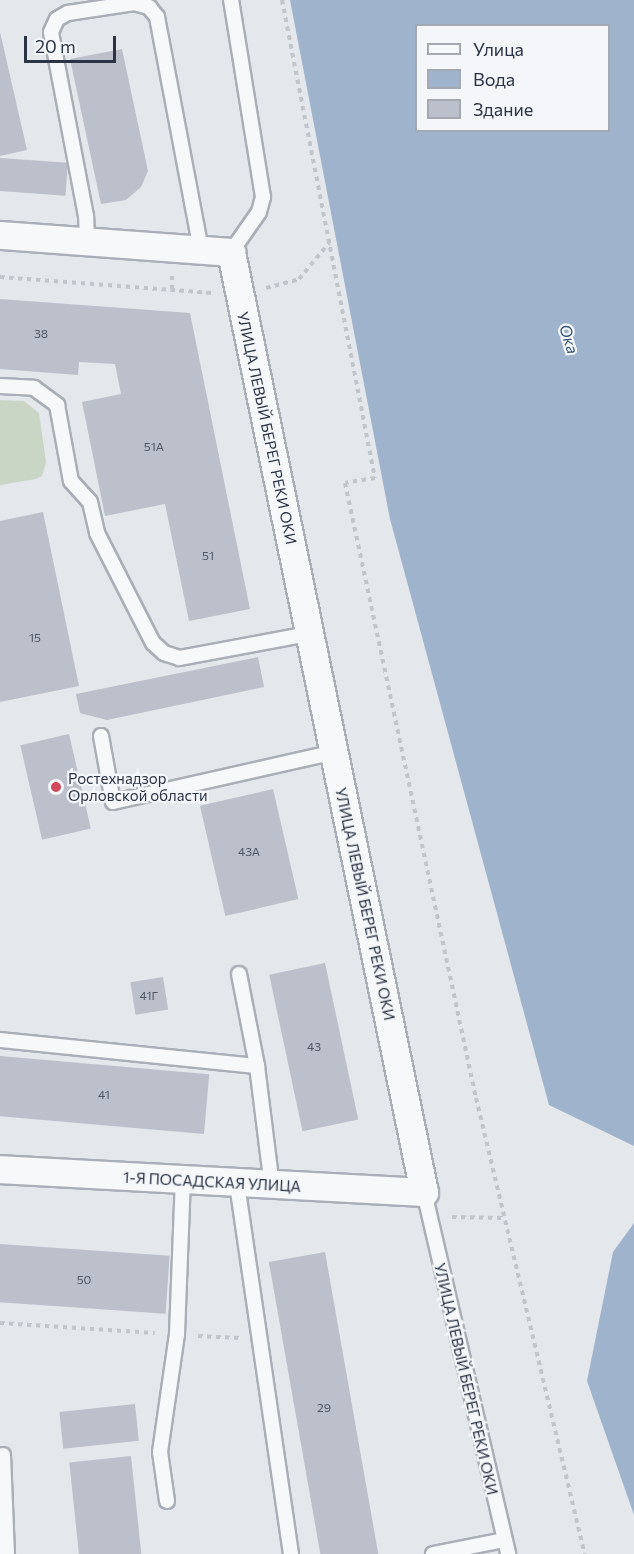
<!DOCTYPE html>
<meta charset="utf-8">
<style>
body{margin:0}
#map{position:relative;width:634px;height:1554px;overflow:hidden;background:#e4e7ec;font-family:Commissioner,sans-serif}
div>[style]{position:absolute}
.green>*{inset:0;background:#c9d6c5}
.water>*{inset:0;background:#9fb4cc}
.building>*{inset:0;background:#bbc0ca;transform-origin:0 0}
.path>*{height:4px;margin-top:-2px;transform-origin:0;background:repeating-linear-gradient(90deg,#c2c5cb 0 4.5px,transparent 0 9px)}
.roads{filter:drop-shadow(2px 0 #a9aeb7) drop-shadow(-2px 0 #a9aeb7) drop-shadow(0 2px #a9aeb7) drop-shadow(0 -2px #a9aeb7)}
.service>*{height:14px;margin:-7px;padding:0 7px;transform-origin:7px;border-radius:7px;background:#f7f8fa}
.minor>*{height:27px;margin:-13.5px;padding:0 13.5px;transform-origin:13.5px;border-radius:13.5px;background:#f7f8fa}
.dots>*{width:16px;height:16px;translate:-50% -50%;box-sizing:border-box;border:3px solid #f4f6f9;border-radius:50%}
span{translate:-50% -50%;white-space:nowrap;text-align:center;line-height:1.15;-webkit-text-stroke:4.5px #f4f6f9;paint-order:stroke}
.number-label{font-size:12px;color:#4f5766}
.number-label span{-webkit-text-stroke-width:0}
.street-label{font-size:15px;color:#2b3445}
.poi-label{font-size:15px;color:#2b3445}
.left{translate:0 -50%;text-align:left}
.water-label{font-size:16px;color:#34527a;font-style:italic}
.legend{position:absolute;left:415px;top:24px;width:195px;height:108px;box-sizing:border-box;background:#f4f6f9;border:2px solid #a4a8b1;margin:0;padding:8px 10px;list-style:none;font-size:18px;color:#2b3445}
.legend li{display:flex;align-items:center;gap:12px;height:30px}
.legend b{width:30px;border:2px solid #a4a8b1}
.scale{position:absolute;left:24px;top:36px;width:92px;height:27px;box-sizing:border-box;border:3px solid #2b3445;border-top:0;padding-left:8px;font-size:18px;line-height:21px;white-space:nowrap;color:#2b3445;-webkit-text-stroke:4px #f4f6f9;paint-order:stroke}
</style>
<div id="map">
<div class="green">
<div style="clip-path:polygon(0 400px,24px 401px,39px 413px,46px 462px,42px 476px,36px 479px,0 485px)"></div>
</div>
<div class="water">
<div style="clip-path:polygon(evenodd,290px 0,634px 0,634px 1146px,549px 1105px,390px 519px,290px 0,416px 26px,608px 26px,608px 130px,416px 130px,416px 26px)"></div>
<div style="clip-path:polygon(634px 1223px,634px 1515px,587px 1381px,613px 1252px)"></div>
</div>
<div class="building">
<div style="clip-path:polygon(0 32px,27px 150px,0 156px)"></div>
<div style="clip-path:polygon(122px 49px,148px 171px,141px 187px,126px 200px,101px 204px,70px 59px)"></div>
<div style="left:0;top:158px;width:68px;height:33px;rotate:4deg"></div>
<div style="clip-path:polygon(0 299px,190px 313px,250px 609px,189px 621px,165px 504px,105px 516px,82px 402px,121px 394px,115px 364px,79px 362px,78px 375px,0 369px)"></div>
<div style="clip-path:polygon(43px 512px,79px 686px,0 702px,0 521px)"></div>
<div style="clip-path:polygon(258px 657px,264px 687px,107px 720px,80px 713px,76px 694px)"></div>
<div style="left:69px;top:734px;width:97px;height:50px;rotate:77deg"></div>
<div style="left:273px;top:789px;width:113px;height:75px;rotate:77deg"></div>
<div style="left:325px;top:963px;width:160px;height:57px;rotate:78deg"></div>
<div style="left:163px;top:977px;width:33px;height:33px;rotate:81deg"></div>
<div style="left:0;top:1056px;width:210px;height:60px;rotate:5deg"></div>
<div style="left:0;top:1244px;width:170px;height:58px;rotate:4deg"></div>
<div style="left:325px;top:1252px;width:307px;height:57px;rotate:80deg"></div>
<div style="left:135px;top:1404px;width:37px;height:76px;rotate:84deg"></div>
<div style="left:131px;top:1456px;width:99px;height:62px;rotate:84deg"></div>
</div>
<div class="path">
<div style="left:282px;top:0;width:487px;rotate:79deg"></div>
<div style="left:375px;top:478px;width:30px;rotate:171deg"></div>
<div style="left:345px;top:483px;width:629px;rotate:77.98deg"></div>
<div style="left:476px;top:1098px;width:469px;rotate:76.6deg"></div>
<div style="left:172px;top:276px;width:14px;rotate:90deg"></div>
<div style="left:0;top:277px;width:213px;rotate:4.3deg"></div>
<div style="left:266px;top:288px;width:34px;rotate:-15deg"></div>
<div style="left:299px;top:279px;width:47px;rotate:-50.2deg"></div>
<div style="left:452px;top:1217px;width:53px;rotate:1.1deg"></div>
<div style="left:0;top:1323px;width:155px;rotate:3.7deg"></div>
<div style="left:198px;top:1336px;width:41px;rotate:2.8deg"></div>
</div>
<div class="roads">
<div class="service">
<div style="left:87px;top:241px;width:25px;rotate:-92deg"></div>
<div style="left:86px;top:216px;width:187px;rotate:-100.8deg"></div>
<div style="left:51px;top:32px;width:14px;rotate:-65deg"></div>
<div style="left:57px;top:19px;width:13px;rotate:-29deg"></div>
<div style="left:68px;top:13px;width:67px;rotate:-8.6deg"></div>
<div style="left:134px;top:3px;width:16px;rotate:15deg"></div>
<div style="left:149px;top:7px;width:13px;rotate:51deg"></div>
<div style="left:157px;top:17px;width:236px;rotate:79.3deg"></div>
<div style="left:231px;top:252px;width:49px;rotate:-55deg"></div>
<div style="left:259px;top:212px;width:16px;rotate:-75deg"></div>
<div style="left:263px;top:197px;width:200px;rotate:-99.2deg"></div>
<div style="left:0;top:386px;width:34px;rotate:3deg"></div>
<div style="left:34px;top:388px;width:29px;rotate:36deg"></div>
<div style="left:57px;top:405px;width:77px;rotate:79.6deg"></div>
<div style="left:71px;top:481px;width:28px;rotate:48deg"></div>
<div style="left:90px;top:502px;width:32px;rotate:77deg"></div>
<div style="left:97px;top:533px;width:123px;rotate:63deg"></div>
<div style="left:153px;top:643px;width:15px;rotate:42deg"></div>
<div style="left:164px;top:653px;width:16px;rotate:18deg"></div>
<div style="left:179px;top:658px;width:132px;rotate:-10.5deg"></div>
<div style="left:101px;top:736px;width:67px;rotate:79.7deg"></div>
<div style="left:113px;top:802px;width:227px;rotate:-12.7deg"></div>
<div style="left:239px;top:974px;width:94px;rotate:78.9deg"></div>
<div style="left:0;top:1040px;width:258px;rotate:5.8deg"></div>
<div style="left:257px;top:1066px;width:121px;rotate:82.9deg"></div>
<div style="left:237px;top:1184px;width:374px;rotate:81.7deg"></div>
<div style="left:424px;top:1192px;width:372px;rotate:76.9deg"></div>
<div style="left:3px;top:1455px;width:99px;rotate:87.7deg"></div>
<div style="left:167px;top:1501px;width:49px;rotate:-98.1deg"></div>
<div style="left:160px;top:1452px;width:119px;rotate:-81.8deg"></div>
<div style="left:177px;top:1334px;width:154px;rotate:-87.8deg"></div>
<div style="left:433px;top:1554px;width:72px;rotate:-11.2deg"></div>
</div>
<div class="minor">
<div style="left:0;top:235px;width:232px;rotate:4.2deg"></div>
<div style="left:231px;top:252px;width:960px;rotate:78.4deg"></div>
<div style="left:424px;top:1192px;width:425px;rotate:-176.9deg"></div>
</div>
</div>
<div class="dots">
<div style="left:56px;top:787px;background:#d1495b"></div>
</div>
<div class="number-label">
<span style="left:41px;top:334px">38</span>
<span style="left:154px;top:447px">51А</span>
<span style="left:208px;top:556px">51</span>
<span style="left:35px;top:638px">15</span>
<span style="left:249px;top:852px">43А</span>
<span style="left:149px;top:996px">41Г</span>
<span style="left:314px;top:1047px">43</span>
<span style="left:104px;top:1095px">41</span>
<span style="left:84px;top:1280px">50</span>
<span style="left:324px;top:1408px">29</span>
</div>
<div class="street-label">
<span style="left:267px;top:428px;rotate:78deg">УЛИЦА ЛЕВЫЙ БЕРЕГ РЕКИ ОКИ</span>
<span style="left:365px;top:904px;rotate:78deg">УЛИЦА ЛЕВЫЙ БЕРЕГ РЕКИ ОКИ</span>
<span style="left:212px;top:1182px;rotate:3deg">1-Я ПОСАДСКАЯ УЛИЦА</span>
<span style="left:466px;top:1379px;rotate:77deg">УЛИЦА ЛЕВЫЙ БЕРЕГ РЕКИ ОКИ</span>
</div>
<div class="poi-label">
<span class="left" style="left:68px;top:787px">Ростехнадзор<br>Орловской области</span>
</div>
<div class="water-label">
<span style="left:569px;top:339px;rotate:73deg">Ока</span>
</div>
<ul class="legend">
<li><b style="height:8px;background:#f7f8fa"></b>Улица</li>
<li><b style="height:16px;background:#9fb4cc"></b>Вода</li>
<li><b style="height:16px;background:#bbc0ca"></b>Здание</li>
</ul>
<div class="scale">20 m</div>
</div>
